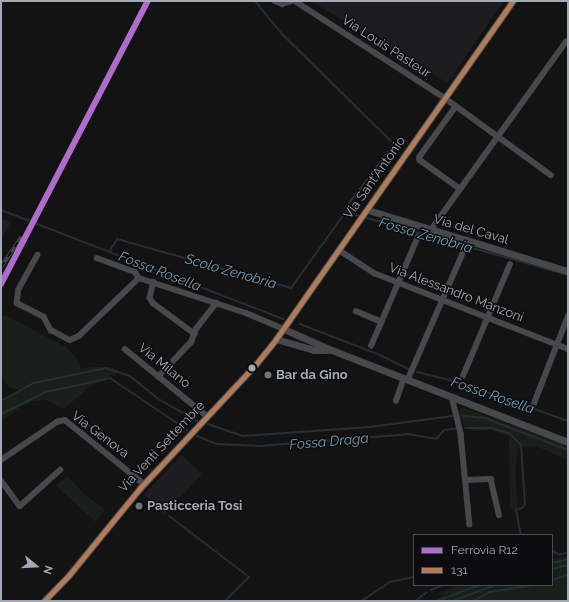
<!DOCTYPE html>
<style>
body{margin:0}
#map{position:relative;width:569px;height:602px;overflow:hidden;background:#131313;font-family:Raleway,sans-serif}
div>[style]{position:absolute}
.built>*{inset:0;background:#1d1d1f;transform-origin:0 0}
.green>*{inset:0;background:#192019}
.stream>*{height:2px;margin:-1px;padding:0 1px;transform-origin:1px;border-radius:1px;background:#262f35}
.minor>*{height:5.5px;margin:-2.75px;padding:0 2.75px;transform-origin:2.75px;border-radius:2.75px;background:#47484c}
.tertiary>*{height:7px;margin:-3.5px;padding:0 3.5px;transform-origin:3.5px;border-radius:3.5px;background:#47484c}
.secondary>*{height:7px;margin:-3.5px;padding:0 3.5px;transform-origin:3.5px;border-radius:3.5px;background:#4b4c50}
.rail>*{height:3.5px;margin-top:-1.75px;transform-origin:0;background:repeating-linear-gradient(90deg,#0d0d0f 0 6px,#47484b 0 12px);box-sizing:border-box;border-block:1px solid #47484b}
.bus-1>*{height:5px;margin:-2.5px;padding:0 2.5px;transform-origin:2.5px;border-radius:2.5px;background:#b07c57}
.rail-1>*{height:6px;margin:-3px;padding:0 3px;transform-origin:3px;border-radius:3px;background:#b06ccc}
.dots>*{width:11px;height:11px;translate:-50% -50%;box-sizing:border-box;border:2px solid #0d0d0f;border-radius:50%}
span{translate:-50% -50%;white-space:nowrap;text-align:center;line-height:1.15;-webkit-text-stroke:3px #0d0d0f;paint-order:stroke}
.street-label{font-size:13px;color:#a2aab6}
.poi-label{font-size:13px;color:#a2aab6;font-weight:700}
.left{translate:0 -50%;text-align:left}
.water-label{font-size:14px;color:#769cb4;font-style:italic}
.frame{position:absolute;inset:0;border:2px solid #a2aab6;pointer-events:none}
.legend{position:absolute;left:413px;top:534px;width:140px;height:52px;box-sizing:border-box;background:#0d0d0f;border:1px solid #494c52;margin:0;padding:5px 7px;list-style:none;font-size:12px;color:#a2aab6}
.legend li{display:flex;align-items:center;gap:8px;height:20px}
.legend b{width:20px;border:1px solid #494c52}
.north{position:absolute;left:16px;top:546px;width:40px;height:40px;-webkit-text-stroke:3px #0d0d0f;paint-order:stroke;rotate:108deg;font-size:11px;font-weight:700;line-height:16px;text-align:center;color:#a2aab6}
.north::after{content:'';display:block;margin:auto;width:14px;height:18px;background:#a2aab6;clip-path:polygon(50% 0,100% 100%,50% 72%,0 100%)}
</style>
<div id="map">
<div class="built">
<div style="clip-path:polygon(311px 1px,504px 1px,447px 83px,407px 57px,406px 58px)"></div>
<div style="clip-path:polygon(1px 218px,11px 222px,1px 240px)"></div>
<div style="left:182px;top:455px;width:28px;height:55px;rotate:44deg"></div>
</div>
<div class="green">
<div style="clip-path:polygon(5px 315px,66px 347px,79px 361px,81px 370px,91px 367px,112px 367px,116px 370px,116px 376px,111px 375px,88px 388px,64px 409px,46px 400px,33px 401px,20px 407px,1px 422px,1px 402px,18px 393px,17px 389px,9px 388px,1px 374px,1px 318px)"></div>
<div style="clip-path:polygon(462px 407px,568px 446px,568px 460px,536px 446px,518px 448px,515px 472px,518px 511px,515px 513px,510px 505px,509px 437px,491px 430px,473px 431px,464px 426px,458px 412px)"></div>
<div style="clip-path:polygon(67px 476px,82px 492px,105px 510px,96px 522px,56px 486px)"></div>
<div style="clip-path:polygon(568px 556px,568px 601px,442px 601px,439px 593px,459px 585px,552px 585px,552px 559px)"></div>
</div>
<div class="stream">
<div style="left:255px;top:1px;width:43px;rotate:50.7deg"></div>
<div style="left:282px;top:34px;width:157px;rotate:44.5deg"></div>
<div style="left:394px;top:144px;width:78px;rotate:127.2deg"></div>
<div style="left:347px;top:206px;width:4px;rotate:90deg"></div>
<div style="left:347px;top:210px;width:13px;rotate:27deg"></div>
<div style="left:1px;top:210px;width:30px;rotate:21deg"></div>
<div style="left:363px;top:217px;width:213px;rotate:15.8deg"></div>
<div style="left:37px;top:224px;width:264px;rotate:21.1deg"></div>
<div style="left:109px;top:252px;width:15px;rotate:-58deg"></div>
<div style="left:117px;top:239px;width:181px;rotate:15.7deg"></div>
<div style="left:291px;top:288px;width:96px;rotate:-54.3deg"></div>
<div style="left:300px;top:324px;width:86px;rotate:21.2deg"></div>
<div style="left:380px;top:355px;width:32px;rotate:26deg"></div>
<div style="left:417px;top:372px;width:45px;rotate:14deg"></div>
<div style="left:461px;top:383px;width:114px;rotate:19.6deg"></div>
<div style="left:1px;top:401px;width:38px;rotate:-29deg"></div>
<div style="left:34px;top:383px;width:73px;rotate:-11.9deg"></div>
<div style="left:105px;top:368px;width:26px;rotate:18deg"></div>
<div style="left:130px;top:376px;width:38px;rotate:39deg"></div>
<div style="left:160px;top:400px;width:43px;rotate:29.6deg"></div>
<div style="left:1px;top:414px;width:50px;rotate:-26.1deg"></div>
<div style="left:46px;top:392px;width:66px;rotate:-12.3deg"></div>
<div style="left:110px;top:378px;width:93px;rotate:34deg"></div>
<div style="left:463px;top:416px;width:22px;rotate:5deg"></div>
<div style="left:485px;top:418px;width:89px;rotate:21.1deg"></div>
<div style="left:208px;top:424px;width:36px;rotate:19deg"></div>
<div style="left:242px;top:436px;width:128px;rotate:-4deg"></div>
<div style="left:370px;top:427px;width:83px;rotate:-7.6deg"></div>
<div style="left:465px;top:428px;width:26px"></div>
<div style="left:491px;top:428px;width:19px;rotate:16deg"></div>
<div style="left:509px;top:433px;width:17px;rotate:45deg"></div>
<div style="left:521px;top:445px;width:59px;rotate:86.1deg"></div>
<div style="left:525px;top:504px;width:5px;rotate:127deg"></div>
<div style="left:522px;top:508px;width:6px;rotate:162deg"></div>
<div style="left:516px;top:510px;width:25px;rotate:79deg"></div>
<div style="left:197px;top:436px;width:22px;rotate:22deg"></div>
<div style="left:217px;top:444px;width:43px;rotate:2.7deg"></div>
<div style="left:260px;top:446px;width:148px;rotate:-4.6deg"></div>
<div style="left:408px;top:434px;width:28px;rotate:10deg"></div>
<div style="left:436px;top:439px;width:12px;rotate:-48deg"></div>
<div style="left:444px;top:430px;width:15px;rotate:-8deg"></div>
<div style="left:169px;top:516px;width:101px;rotate:37.3deg"></div>
<div style="left:249px;top:577px;width:34px;rotate:135deg"></div>
<div style="left:552px;top:551px;width:9px;rotate:27deg"></div>
<div style="left:560px;top:555px;width:9px;rotate:-21deg"></div>
<div style="left:552px;top:563px;width:16px;rotate:-14deg"></div>
<div style="left:552px;top:569px;width:16px;rotate:-14deg"></div>
<div style="left:552px;top:580px;width:17px;rotate:-17deg"></div>
<div style="left:431px;top:590px;width:13px;rotate:-23deg"></div>
<div style="left:361px;top:601px;width:35px;rotate:-33deg"></div>
<div style="left:390px;top:582px;width:25px;rotate:-12deg"></div>
<div style="left:415px;top:601px;width:14px;rotate:-36deg"></div>
<div style="left:437px;top:601px;width:45px;rotate:-20.9deg"></div>
<div style="left:452px;top:601px;width:47px;rotate:-20deg"></div>
<div style="left:474px;top:601px;width:17px;rotate:-31deg"></div>
<div style="left:489px;top:592px;width:45px;rotate:-9deg"></div>
</div>
<div class="minor">
<div style="left:275px;top:1px;width:8px;rotate:23deg"></div>
<div style="left:282px;top:4px;width:10px;rotate:-17deg"></div>
<div style="left:295px;top:1px;width:179px;rotate:32.9deg"></div>
<div style="left:445px;top:98px;width:131px;rotate:36deg"></div>
<div style="left:456px;top:107px;width:62px;rotate:125.8deg"></div>
<div style="left:420px;top:157px;width:3px;rotate:90deg"></div>
<div style="left:420px;top:160px;width:48px;rotate:35.7deg"></div>
<div style="left:430px;top:231px;width:233px;rotate:-54.3deg"></div>
<div style="left:339px;top:250px;width:42px;rotate:33.3deg"></div>
<div style="left:374px;top:273px;width:208px;rotate:21.4deg"></div>
<div style="left:38px;top:255px;width:39px;rotate:119deg"></div>
<div style="left:19px;top:289px;width:14px;rotate:98deg"></div>
<div style="left:17px;top:303px;width:30px;rotate:27deg"></div>
<div style="left:44px;top:317px;width:15px;rotate:62deg"></div>
<div style="left:51px;top:330px;width:21px;rotate:28deg"></div>
<div style="left:70px;top:340px;width:10px;rotate:-24deg"></div>
<div style="left:79px;top:336px;width:83px;rotate:-44deg"></div>
<div style="left:139px;top:278px;width:113px;rotate:18.1deg"></div>
<div style="left:246px;top:313px;width:41px;rotate:22.8deg"></div>
<div style="left:97px;top:258px;width:40px;rotate:20.2deg"></div>
<div style="left:135px;top:272px;width:7px;rotate:56deg"></div>
<div style="left:154px;top:282px;width:16px;rotate:104deg"></div>
<div style="left:150px;top:298px;width:6px;rotate:59deg"></div>
<div style="left:153px;top:303px;width:52px;rotate:36.4deg"></div>
<div style="left:356px;top:311px;width:28px;rotate:23deg"></div>
<div style="left:371px;top:346px;width:119px;rotate:-66.7deg"></div>
<div style="left:125px;top:349px;width:106px;rotate:39.3deg"></div>
<div style="left:463px;top:376px;width:121px;rotate:-67.2deg"></div>
<div style="left:158px;top:377px;width:48px;rotate:-46.7deg"></div>
<div style="left:191px;top:342px;width:14px;rotate:-69deg"></div>
<div style="left:196px;top:329px;width:33px;rotate:-52deg"></div>
<div style="left:408px;top:379px;width:141px;rotate:-66.5deg"></div>
<div style="left:452px;top:397px;width:38px;rotate:76deg"></div>
<div style="left:461px;top:434px;width:91px;rotate:84.4deg"></div>
<div style="left:396px;top:401px;width:24px;rotate:-71deg"></div>
<div style="left:533px;top:406px;width:97px;rotate:-68.7deg"></div>
<div style="left:1px;top:460px;width:68px;rotate:-34.2deg"></div>
<div style="left:57px;top:422px;width:8px;rotate:-14deg"></div>
<div style="left:65px;top:420px;width:102px;rotate:39deg"></div>
<div style="left:1px;top:480px;width:32px;rotate:54deg"></div>
<div style="left:20px;top:506px;width:54px;rotate:-42deg"></div>
<div style="left:466px;top:480px;width:25px;rotate:-2deg"></div>
<div style="left:491px;top:479px;width:37px;rotate:77deg"></div>
</div>
<div class="tertiary">
<div style="left:368px;top:210px;width:209px;rotate:17deg"></div>
<div style="left:284px;top:329px;width:49px;rotate:24deg"></div>
<div style="left:329px;top:349px;width:256px;rotate:21.3deg"></div>
<div style="left:276px;top:339px;width:40px;rotate:16deg"></div>
<div style="left:314px;top:350px;width:13px"></div>
</div>
<div class="secondary">
<div style="left:44px;top:601px;width:36px;rotate:-46deg"></div>
<div style="left:69px;top:575px;width:112px;rotate:-50.8deg"></div>
<div style="left:140px;top:488px;width:170px;rotate:-46.9deg"></div>
<div style="left:256px;top:364px;width:32px;rotate:-51deg"></div>
<div style="left:276px;top:339px;width:413px;rotate:-55deg"></div>
</div>
<div class="rail">
<div style="left:1px;top:267px;width:36px;rotate:-56deg"></div>
</div>
<div class="bus-1">
<div style="left:44px;top:601px;width:36px;rotate:-46deg"></div>
<div style="left:69px;top:575px;width:112px;rotate:-50.8deg"></div>
<div style="left:140px;top:488px;width:170px;rotate:-46.9deg"></div>
<div style="left:256px;top:364px;width:32px;rotate:-51deg"></div>
<div style="left:276px;top:339px;width:413px;rotate:-55deg"></div>
</div>
<div class="rail-1">
<div style="left:1px;top:284px;width:319px;rotate:-62.6deg"></div>
</div>
<div class="dots">
<div style="left:252px;top:368px;background:#a2aab6"></div>
<div style="left:268px;top:375px;background:#70757d"></div>
<div style="left:139px;top:506px;background:#70757d"></div>
</div>
<div class="street-label">
<span style="left:386px;top:47px;rotate:33deg">Via Louis Pasteur</span>
<span style="left:375px;top:178px;rotate:-55deg">Via Sant'Antonio</span>
<span style="left:471px;top:230px;rotate:16deg">Via del Caval</span>
<span style="left:456px;top:293px;rotate:21deg">Via Alessandro Manzoni</span>
<span style="left:164px;top:366px;rotate:39deg">Via Milano</span>
<span style="left:100px;top:435px;rotate:37deg">Via Genova</span>
<span style="left:162px;top:447px;rotate:-47deg">Via Venti Settembre</span>
</div>
<div class="poi-label">
<span class="left" style="left:276px;top:375px">Bar da Gino</span>
<span class="left" style="left:147px;top:506px">Pasticceria Tosi</span>
</div>
<div class="water-label">
<span style="left:426px;top:235px;rotate:16deg">Fossa Zenobria</span>
<span style="left:160px;top:271px;rotate:21deg">Fossa Rosella</span>
<span style="left:231px;top:271px;rotate:16deg">Scolo Zenobria</span>
<span style="left:493px;top:395px;rotate:19deg">Fossa Rosella</span>
<span style="left:329px;top:441px;rotate:-5deg">Fossa Draga</span>
</div>
<div class="frame"></div>
<ul class="legend">
<li><b style="height:5px;background:#b06ccc"></b>Ferrovia R12</li>
<li><b style="height:5px;background:#b07c57"></b>131</li>
</ul>
<div class="north">N</div>
</div>
